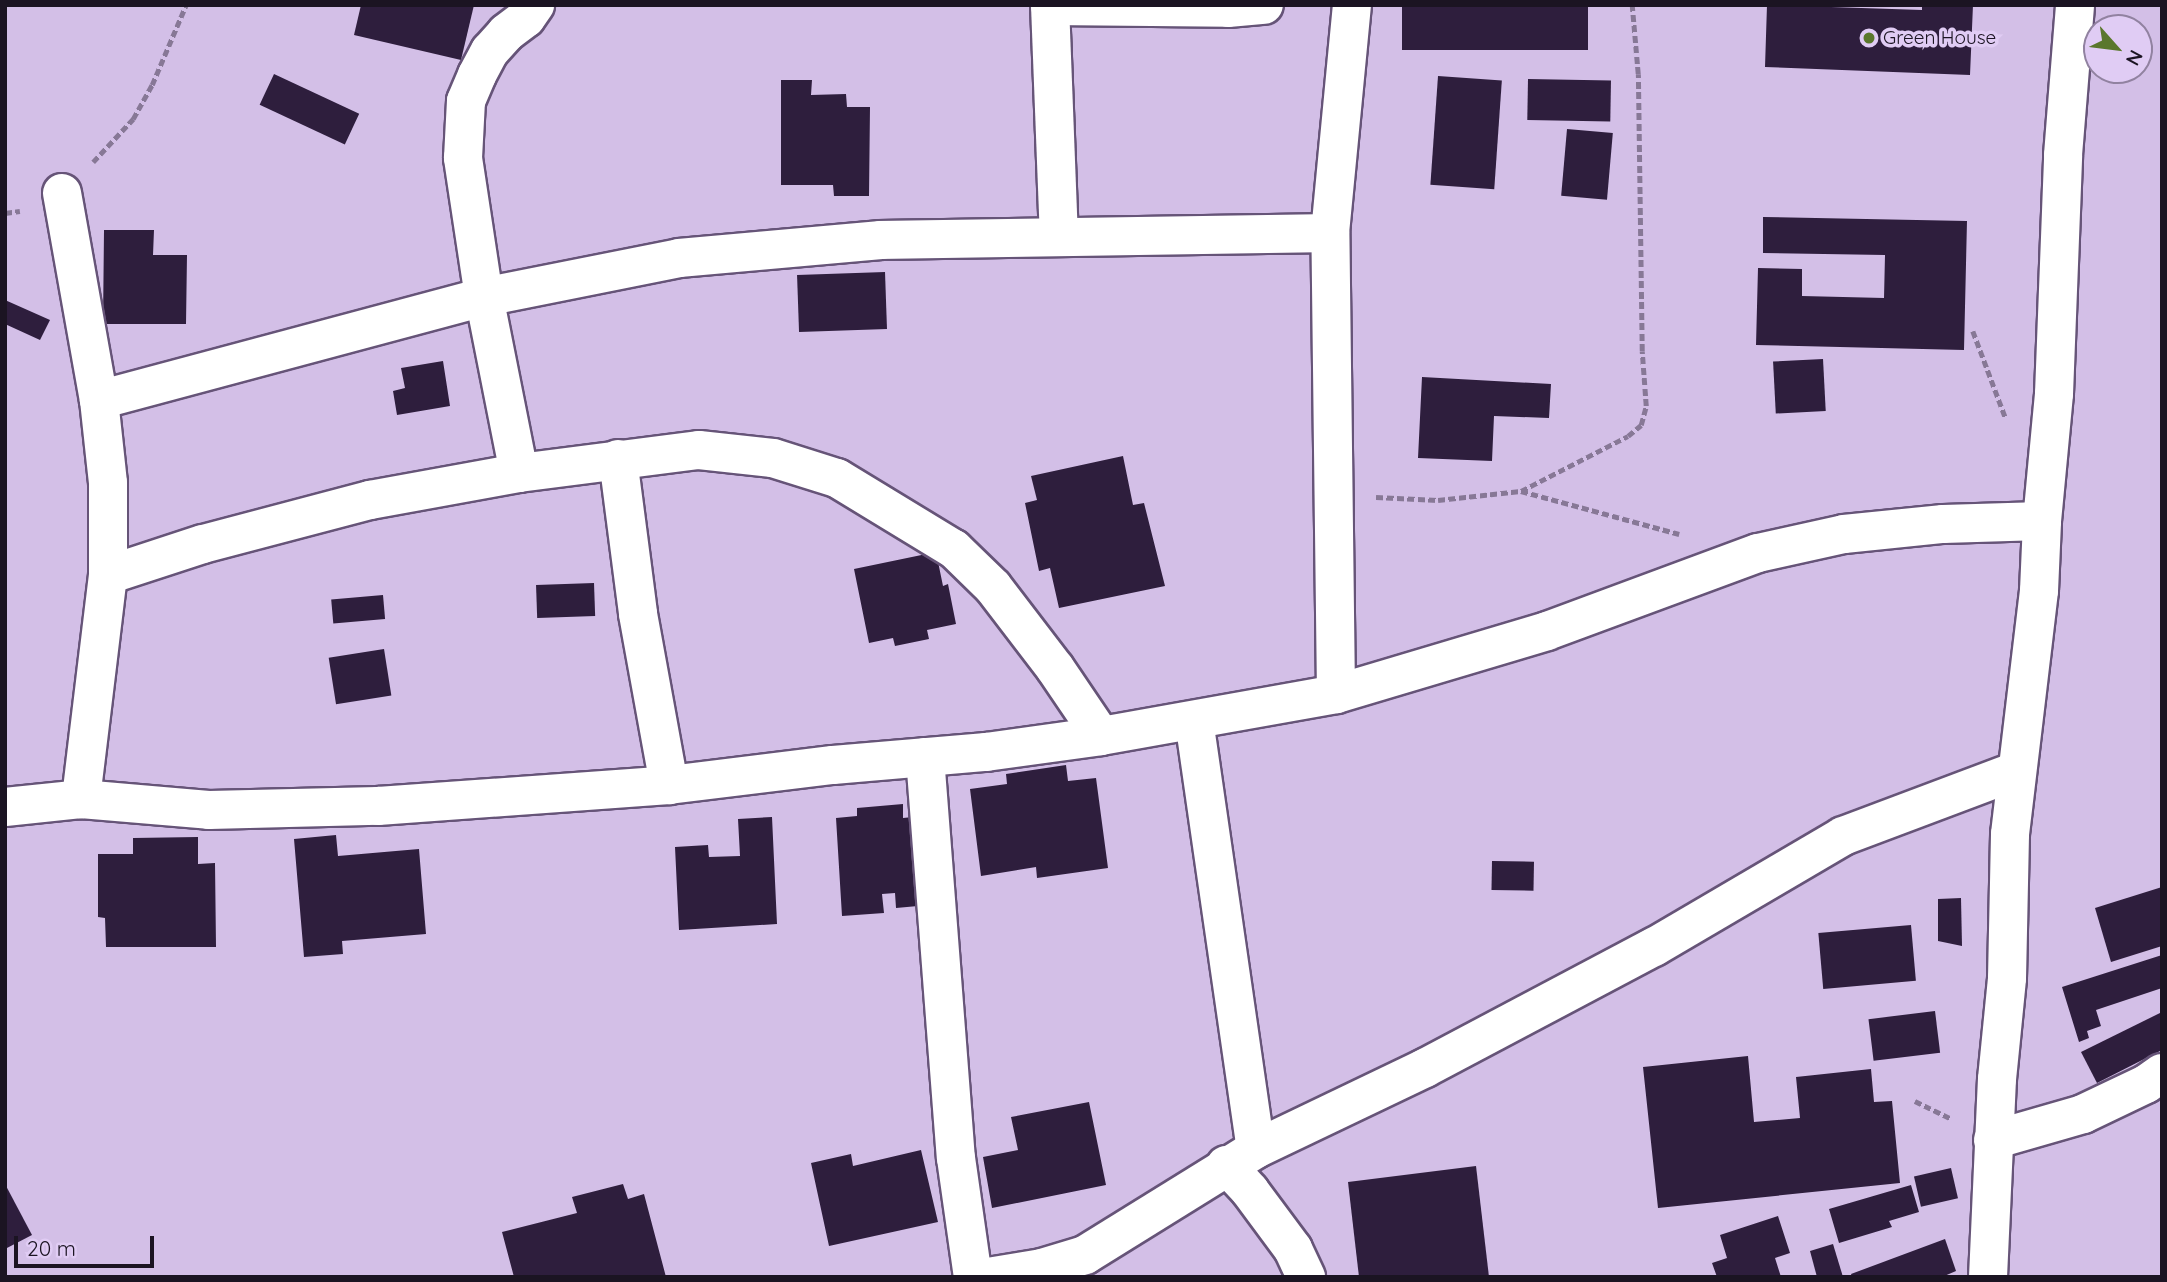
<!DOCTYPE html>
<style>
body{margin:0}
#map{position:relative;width:2167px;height:1282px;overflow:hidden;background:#d3bfe7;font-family:Quicksand,sans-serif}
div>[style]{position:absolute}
.building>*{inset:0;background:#2e1e3d;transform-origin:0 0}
.path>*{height:4.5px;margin-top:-2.25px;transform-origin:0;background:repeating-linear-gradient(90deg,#877896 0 7px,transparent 0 10.5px)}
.roads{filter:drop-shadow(2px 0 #665478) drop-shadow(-2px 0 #665478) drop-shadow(0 2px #665478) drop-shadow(0 -2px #665478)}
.minor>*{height:38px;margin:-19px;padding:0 19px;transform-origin:19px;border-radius:19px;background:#fff}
.dots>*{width:19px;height:19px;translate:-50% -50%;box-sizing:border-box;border:4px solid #e0ccf4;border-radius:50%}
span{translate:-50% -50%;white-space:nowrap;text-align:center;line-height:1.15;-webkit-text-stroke:7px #e0ccf4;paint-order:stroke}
.poi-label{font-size:19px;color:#1b1422}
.left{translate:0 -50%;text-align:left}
.frame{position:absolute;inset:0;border:7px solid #1b1422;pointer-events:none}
.north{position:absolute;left:2083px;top:14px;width:70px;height:70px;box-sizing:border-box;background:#e0ccf4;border:2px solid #9182a0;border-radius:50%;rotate:118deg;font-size:19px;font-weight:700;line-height:28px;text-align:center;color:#1b1422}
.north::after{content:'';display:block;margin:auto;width:24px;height:32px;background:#5a772c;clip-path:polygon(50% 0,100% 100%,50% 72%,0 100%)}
.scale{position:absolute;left:14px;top:1236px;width:140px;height:32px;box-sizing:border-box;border:4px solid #1b1422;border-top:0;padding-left:9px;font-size:21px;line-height:24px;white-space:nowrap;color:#1b1422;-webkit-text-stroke:5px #e0ccf4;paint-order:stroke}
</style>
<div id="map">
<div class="building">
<div style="clip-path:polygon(361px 5px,474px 5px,461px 60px,354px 35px)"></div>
<div style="left:1402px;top:5px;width:186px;height:45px"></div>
<div style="clip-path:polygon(1767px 5px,1922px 10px,1922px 5px,1973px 5px,1970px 75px,1765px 67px)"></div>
<div style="left:274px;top:74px;width:94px;height:34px;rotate:25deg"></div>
<div style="left:1438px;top:76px;width:64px;height:109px;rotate:4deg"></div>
<div style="left:1528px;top:79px;width:83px;height:41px;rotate:1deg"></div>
<div style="clip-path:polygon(781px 80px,812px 80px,811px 95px,846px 94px,847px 107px,870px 107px,869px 196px,834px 196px,833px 185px,781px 185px)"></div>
<div style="left:1567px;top:129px;width:46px;height:67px;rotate:5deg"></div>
<div style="clip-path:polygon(1763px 217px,1967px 221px,1964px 350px,1756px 345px,1758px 268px,1802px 269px,1802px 296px,1884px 298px,1885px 255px,1763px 253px)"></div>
<div style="clip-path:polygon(104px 230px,154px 230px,153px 255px,187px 255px,186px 324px,103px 324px)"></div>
<div style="left:885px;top:272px;width:57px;height:88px;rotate:88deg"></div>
<div style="clip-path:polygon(5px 300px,50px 320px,40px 340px,5px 324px)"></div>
<div style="left:1823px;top:359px;width:52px;height:50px;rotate:87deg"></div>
<div style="clip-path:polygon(443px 361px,450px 406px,397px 415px,393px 391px,405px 388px,401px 368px)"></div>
<div style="clip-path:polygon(1422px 377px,1551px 384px,1549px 418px,1494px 416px,1492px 461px,1418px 458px)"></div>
<div style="clip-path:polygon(1123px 456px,1133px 505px,1144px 503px,1165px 586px,1059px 608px,1050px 568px,1039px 571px,1025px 503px,1037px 500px,1031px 476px)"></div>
<div style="clip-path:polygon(936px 552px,943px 586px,948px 584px,956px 624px,927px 630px,929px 639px,895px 646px,893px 638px,869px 643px,854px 569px)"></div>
<div style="left:594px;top:583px;width:33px;height:58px;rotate:88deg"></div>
<div style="left:383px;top:595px;width:24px;height:52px;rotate:85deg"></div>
<div style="left:384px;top:649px;width:47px;height:56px;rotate:81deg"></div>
<div style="clip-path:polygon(1066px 765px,1068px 781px,1096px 778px,1108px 868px,1037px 878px,1036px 867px,981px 876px,970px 789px,1007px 784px,1006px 774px)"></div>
<div style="clip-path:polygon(903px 804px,903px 818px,923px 816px,929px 905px,896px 908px,895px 893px,882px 894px,884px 913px,842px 916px,836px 818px,857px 816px,857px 808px)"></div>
<div style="clip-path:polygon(772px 817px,777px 924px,679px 930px,675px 847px,708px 845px,709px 857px,740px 856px,738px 819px)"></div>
<div style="clip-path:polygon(336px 835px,338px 856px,419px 849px,426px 934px,342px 941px,343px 954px,304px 957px,294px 839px)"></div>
<div style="clip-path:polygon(198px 837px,198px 864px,215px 863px,216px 947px,106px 947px,105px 918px,98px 917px,98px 854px,133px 854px,133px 838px)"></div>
<div style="left:1492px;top:861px;width:42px;height:29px;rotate:1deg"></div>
<div style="clip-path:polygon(2162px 887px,2162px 946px,2111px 962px,2095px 908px)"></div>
<div style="clip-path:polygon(1961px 898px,1962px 946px,1938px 941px,1938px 899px)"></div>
<div style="left:1911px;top:925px;width:56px;height:93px;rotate:85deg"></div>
<div style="clip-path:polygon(2162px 955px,2162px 988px,2096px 1010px,2101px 1026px,2087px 1031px,2089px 1038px,2079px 1042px,2062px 987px)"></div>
<div style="left:1935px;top:1011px;width:42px;height:67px;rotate:83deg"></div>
<div style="clip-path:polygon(2162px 1012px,2162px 1050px,2097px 1083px,2081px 1052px)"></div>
<div style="clip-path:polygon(1748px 1056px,1754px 1122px,1800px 1118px,1796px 1077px,1871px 1069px,1874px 1102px,1892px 1101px,1900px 1183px,1658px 1208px,1643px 1067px)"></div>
<div style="clip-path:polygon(1089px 1102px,1106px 1185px,992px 1208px,983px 1157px,1018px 1150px,1011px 1117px)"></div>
<div style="clip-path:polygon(921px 1150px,938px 1222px,829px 1246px,811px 1163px,851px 1154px,853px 1166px)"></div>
<div style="clip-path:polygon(1476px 1166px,1489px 1277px,1359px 1277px,1348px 1182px)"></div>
<div style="left:1951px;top:1168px;width:31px;height:38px;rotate:77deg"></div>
<div style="clip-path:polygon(5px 1184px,32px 1235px,5px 1249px)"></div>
<div style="clip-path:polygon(623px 1184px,628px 1199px,644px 1194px,666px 1277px,514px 1277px,502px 1232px,577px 1213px,572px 1197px)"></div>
<div style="clip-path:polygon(1911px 1185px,1919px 1212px,1889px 1221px,1892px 1227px,1839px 1243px,1829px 1209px)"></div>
<div style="clip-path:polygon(1778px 1216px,1790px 1253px,1775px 1258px,1781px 1277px,1717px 1277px,1712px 1263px,1727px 1258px,1720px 1235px)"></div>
<div style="clip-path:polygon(1945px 1239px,1956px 1271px,1942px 1277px,1852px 1277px,1851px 1274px)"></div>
<div style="clip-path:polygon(1833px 1244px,1843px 1277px,1817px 1277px,1810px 1251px)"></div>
</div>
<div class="path">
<div style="left:93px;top:162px;width:59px;rotate:-47.1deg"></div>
<div style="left:133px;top:119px;width:39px;rotate:-61deg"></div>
<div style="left:152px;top:85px;width:87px;rotate:-67deg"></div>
<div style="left:5px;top:213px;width:15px;rotate:-8deg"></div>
<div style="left:1973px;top:331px;width:94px;rotate:69.4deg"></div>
<div style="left:1521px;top:491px;width:120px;rotate:-27.2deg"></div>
<div style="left:1628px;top:436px;width:17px;rotate:-40deg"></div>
<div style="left:1641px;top:425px;width:20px;rotate:-75deg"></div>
<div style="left:1646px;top:406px;width:55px;rotate:-94.2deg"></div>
<div style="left:1642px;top:351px;width:277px;rotate:-90.8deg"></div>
<div style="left:1638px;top:74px;width:69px;rotate:-95deg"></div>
<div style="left:1376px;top:497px;width:62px;rotate:2.8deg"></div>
<div style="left:1438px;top:500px;width:83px;rotate:-6.2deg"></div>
<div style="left:1521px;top:491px;width:164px;rotate:15.2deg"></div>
<div style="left:1915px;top:1101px;width:41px;rotate:25.9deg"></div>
</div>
<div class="roads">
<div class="minor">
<div style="left:1050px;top:5px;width:232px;rotate:87.8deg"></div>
<div style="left:1050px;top:6px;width:178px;rotate:0.6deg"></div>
<div style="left:1228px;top:8px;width:36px;rotate:-5deg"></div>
<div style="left:62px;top:193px;width:210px;rotate:79.9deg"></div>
<div style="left:99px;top:400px;width:83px;rotate:83.8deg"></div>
<div style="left:108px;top:483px;width:92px;rotate:90deg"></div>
<div style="left:108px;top:575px;width:226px;rotate:96.9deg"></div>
<div style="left:99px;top:400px;width:399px;rotate:-15deg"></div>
<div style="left:484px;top:297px;width:199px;rotate:-11.3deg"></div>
<div style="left:679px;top:258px;width:203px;rotate:-5.1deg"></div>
<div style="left:881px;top:240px;width:449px;rotate:-0.9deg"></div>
<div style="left:618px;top:459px;width:156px;rotate:82.6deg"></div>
<div style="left:638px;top:614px;width:174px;rotate:79.7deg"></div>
<div style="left:519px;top:473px;width:179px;rotate:-101.2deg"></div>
<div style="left:484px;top:297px;width:141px;rotate:-98.6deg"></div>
<div style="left:463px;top:158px;width:57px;rotate:-87deg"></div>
<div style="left:466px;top:101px;width:28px;rotate:-67deg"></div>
<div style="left:477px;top:75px;width:27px;rotate:-62deg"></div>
<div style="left:490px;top:51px;width:24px;rotate:-48deg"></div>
<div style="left:506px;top:33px;width:25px;rotate:-37deg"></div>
<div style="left:526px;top:18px;width:16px;rotate:-55deg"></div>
<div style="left:108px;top:575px;width:100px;rotate:-18.1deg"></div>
<div style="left:203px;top:544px;width:173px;rotate:-14.8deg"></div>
<div style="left:370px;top:500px;width:151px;rotate:-10.3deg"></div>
<div style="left:519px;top:473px;width:181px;rotate:-7.3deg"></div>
<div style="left:699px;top:450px;width:74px;rotate:6.2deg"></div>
<div style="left:773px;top:458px;width:67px;rotate:17.4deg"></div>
<div style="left:837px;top:478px;width:137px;rotate:31.3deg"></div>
<div style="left:954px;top:549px;width:54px;rotate:44.3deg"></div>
<div style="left:993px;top:587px;width:102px;rotate:52.6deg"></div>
<div style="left:1055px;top:668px;width:82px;rotate:55.9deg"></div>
<div style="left:1336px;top:694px;width:461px;rotate:-90.7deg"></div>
<div style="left:1330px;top:233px;width:229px;rotate:-84.5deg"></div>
<div style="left:1194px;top:720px;width:433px;rotate:81.8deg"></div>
<div style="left:925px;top:757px;width:402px;rotate:85.6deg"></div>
<div style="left:956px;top:1158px;width:120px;rotate:81.9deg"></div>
<div style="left:5px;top:807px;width:76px;rotate:-6deg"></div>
<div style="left:81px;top:799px;width:128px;rotate:4.9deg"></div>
<div style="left:209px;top:810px;width:169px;rotate:-1.4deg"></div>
<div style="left:378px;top:806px;width:292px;rotate:-4.1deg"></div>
<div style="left:669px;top:785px;width:165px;rotate:-7deg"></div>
<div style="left:833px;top:765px;width:154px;rotate:-4.9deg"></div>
<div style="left:986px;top:752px;width:116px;rotate:-7.9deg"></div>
<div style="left:1101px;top:736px;width:239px;rotate:-10.1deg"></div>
<div style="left:1336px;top:694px;width:220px;rotate:-16.6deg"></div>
<div style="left:1547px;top:631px;width:225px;rotate:-20.3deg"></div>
<div style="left:1758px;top:553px;width:88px;rotate:-12.5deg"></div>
<div style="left:1844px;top:534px;width:100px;rotate:-5.8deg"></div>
<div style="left:1943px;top:524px;width:99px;rotate:-1.7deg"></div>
<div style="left:1993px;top:1140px;width:94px;rotate:-16.1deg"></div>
<div style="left:2083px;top:1114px;width:70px;rotate:-25.5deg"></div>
<div style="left:2146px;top:1084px;width:19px;rotate:-35deg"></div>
<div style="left:1226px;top:1165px;width:35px;rotate:47deg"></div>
<div style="left:1250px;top:1191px;width:72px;rotate:53.4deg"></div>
<div style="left:1293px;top:1249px;width:31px;rotate:65deg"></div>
<div style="left:988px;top:1277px;width:55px;rotate:-9.5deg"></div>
<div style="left:1042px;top:1268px;width:45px;rotate:-16.8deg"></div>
<div style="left:1085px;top:1255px;width:201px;rotate:-31.8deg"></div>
<div style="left:1256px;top:1149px;width:187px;rotate:-25.6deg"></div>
<div style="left:1425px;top:1068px;width:259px;rotate:-27.9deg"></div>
<div style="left:1654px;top:947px;width:219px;rotate:-30.4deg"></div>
<div style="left:1843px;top:836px;width:185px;rotate:-20.6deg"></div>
<div style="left:1988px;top:1277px;width:198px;rotate:-87.4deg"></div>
<div style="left:1997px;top:1079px;width:101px;rotate:-84.3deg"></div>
<div style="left:2007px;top:978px;width:144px;rotate:-88.8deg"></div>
<div style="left:2010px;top:834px;width:245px;rotate:-83.2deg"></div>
<div style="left:2039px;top:591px;width:70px;rotate:-87.5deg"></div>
<div style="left:2042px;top:521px;width:128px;rotate:-84.6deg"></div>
<div style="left:2054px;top:394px;width:239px;rotate:-87.8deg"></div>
<div style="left:2063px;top:155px;width:150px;rotate:-85.4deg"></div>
</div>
</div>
<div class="dots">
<div style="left:1869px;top:38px;background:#5a772c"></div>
</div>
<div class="poi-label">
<span class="left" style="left:1883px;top:38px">Green House</span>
</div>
<div class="frame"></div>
<div class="north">N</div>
<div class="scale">20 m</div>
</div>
